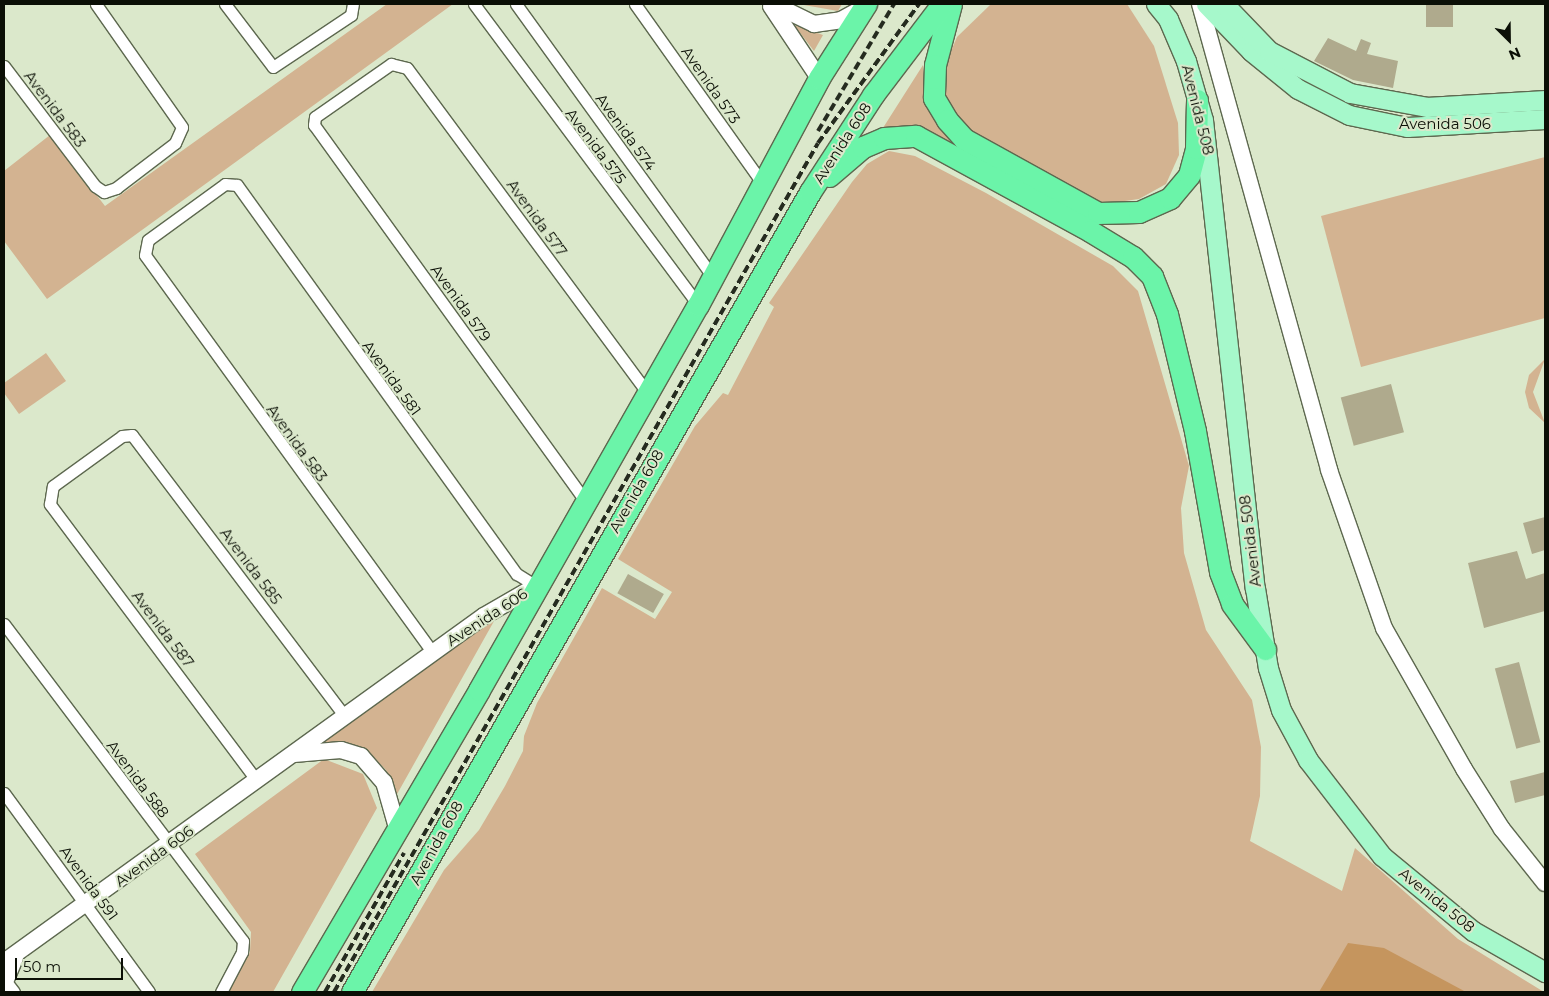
<!DOCTYPE html>
<style>
body{margin:0}
#map{position:relative;width:1549px;height:996px;overflow:hidden;background:#dbe8cb;font-family:Montserrat,sans-serif}
div>[style]{position:absolute}
.green>*{inset:0;background:#d3b391}
.forest>*{inset:0;background:#c5955e}
.building>*{inset:0;background:#afaa8d;transform-origin:0 0}
.roads{filter:drop-shadow(1px 0 #5d684f) drop-shadow(-1px 0 #5d684f) drop-shadow(0 1px #5d684f) drop-shadow(0 -1px #5d684f)}
.street>*{height:11px;margin:-5.5px;padding:0 5.5px;transform-origin:5.5px;border-radius:5.5px;background:#fff}
.secondary>*{height:16px;margin:-8px;padding:0 8px;transform-origin:8px;border-radius:8px;background:#fff}
.primary>*{height:19px;margin:-9.5px;padding:0 9.5px;transform-origin:9.5px;border-radius:9.5px;background:#a6f8cb}
.highway>*{height:21px;margin:-10.5px;padding:0 10.5px;transform-origin:10.5px;border-radius:10.5px;background:#6bf4a9}
.rail>*{height:4px;margin-top:-2px;transform-origin:0;background:repeating-linear-gradient(90deg,#252b1f 0 8px,transparent 0 12px)}
span{translate:-50% -50%;white-space:nowrap;text-align:center;line-height:1.15;-webkit-text-stroke:4px #dbe8cb;paint-order:stroke}
.street-label{font-size:15px;color:#0b0f06}
.frame{position:absolute;inset:0;border:5px solid #0b0f06;pointer-events:none}
.north{position:absolute;left:1484px;top:15px;width:50px;height:50px;-webkit-text-stroke:4px #dbe8cb;paint-order:stroke;rotate:157deg;font-size:14px;font-weight:700;line-height:20px;text-align:center;color:#0b0f06}
.north::after{content:'';display:block;margin:auto;width:18px;height:22px;background:#0b0f06;clip-path:polygon(50% 0,100% 100%,50% 72%,0 100%)}
.scale{position:absolute;left:15px;top:958px;width:108px;height:22px;box-sizing:border-box;border:2px solid #0b0f06;border-top:0;padding-left:6px;font-size:15px;line-height:18px;white-space:nowrap;color:#0b0f06;-webkit-text-stroke:4px #dbe8cb;paint-order:stroke}
</style>
<div id="map">
<div class="green">
<div style="clip-path:polygon(387px 4px,453px 4px,47px 299px,4px 241px,4px 171px,50px 135px,105px 206px)"></div>
<div style="clip-path:polygon(798px 4px,842px 4px,838px 11px)"></div>
<div style="clip-path:polygon(991px 4px,1127px 4px,1154px 46px,1178px 123px,1179px 155px,1166px 184px,1139px 199px,1104px 204px,965px 129px,946px 101px,946px 63px,957px 37px)"></div>
<div style="clip-path:polygon(794px 25px,823px 35px,814px 51px)"></div>
<div style="clip-path:polygon(923px 65px,928px 109px,960px 147px,927px 133px,881px 131px)"></div>
<div style="clip-path:polygon(889px 151px,915px 156px,986px 193px,1113px 266px,1138px 291px,1189px 466px,1181px 508px,1184px 553px,1206px 630px,1252px 700px,1261px 747px,1260px 796px,1250px 841px,1342px 891px,1355px 848px,1458px 939px,1544px 992px,372px 992px,444px 870px,479px 830px,505px 786px,523px 751px,524px 736px,537px 703px,602px 588px,655px 619px,672px 592px,618px 559px,695px 426px,723px 393px,728px 395px,774px 307px,769px 303px,852px 182px,867px 164px)"></div>
<div style="clip-path:polygon(1545px 157px,1545px 318px,1361px 367px,1321px 216px)"></div>
<div style="clip-path:polygon(46px 353px,66px 381px,19px 414px,4px 393px,4px 383px)"></div>
<div style="clip-path:polygon(1545px 359px,1533px 392px,1545px 423px,1529px 408px,1525px 392px,1529px 375px)"></div>
<div style="clip-path:polygon(498px 614px,396px 796px,386px 770px,365px 748px,334px 742px,315px 747px)"></div>
<div style="clip-path:polygon(324px 759px,363px 774px,377px 808px,273px 992px,229px 992px,250px 952px,251px 932px,195px 854px)"></div>
</div>
<div class="forest">
<div style="clip-path:polygon(1348px 943px,1384px 948px,1466px 992px,1319px 992px)"></div>
</div>
<div class="building">
<div style="left:1426px;top:4px;width:27px;height:23px"></div>
<div style="clip-path:polygon(1328px 38px,1356px 51px,1361px 39px,1371px 43px,1367px 54px,1398px 61px,1393px 88px,1353px 80px,1314px 61px)"></div>
<div style="left:1391px;top:384px;width:50px;height:52px;rotate:75deg"></div>
<div style="clip-path:polygon(1545px 517px,1545px 550px,1532px 554px,1523px 523px)"></div>
<div style="clip-path:polygon(1517px 551px,1526px 579px,1545px 573px,1545px 611px,1484px 628px,1468px 563px)"></div>
<div style="left:628px;top:574px;width:41px;height:22px;rotate:29deg"></div>
<div style="left:1519px;top:662px;width:83px;height:25px;rotate:75deg"></div>
<div style="clip-path:polygon(1545px 772px,1545px 795px,1515px 803px,1510px 781px)"></div>
</div>
<div class="roads">
<div class="street">
<div style="left:225px;top:4px;width:79px;rotate:52.7deg"></div>
<div style="left:273px;top:67px;width:94px;rotate:-33.7deg"></div>
<div style="left:351px;top:15px;width:11px;rotate:-80deg"></div>
<div style="left:474px;top:4px;width:375px;rotate:53.3deg"></div>
<div style="left:516px;top:4px;width:337px;rotate:54.2deg"></div>
<div style="left:635px;top:4px;width:221px;rotate:54.6deg"></div>
<div style="left:4px;top:66px;width:151px;rotate:52.8deg"></div>
<div style="left:95px;top:186px;width:11px;rotate:34deg"></div>
<div style="left:104px;top:192px;width:13px;rotate:-18deg"></div>
<div style="left:116px;top:188px;width:74px;rotate:-37.3deg"></div>
<div style="left:175px;top:143px;width:17px;rotate:-66deg"></div>
<div style="left:182px;top:127px;width:150px;rotate:-125deg"></div>
<div style="left:586px;top:502px;width:465px;rotate:-125.8deg"></div>
<div style="left:314px;top:125px;width:8px;rotate:-83deg"></div>
<div style="left:315px;top:117px;width:93px;rotate:-34.9deg"></div>
<div style="left:391px;top:64px;width:16px;rotate:14deg"></div>
<div style="left:407px;top:68px;width:405px;rotate:53.5deg"></div>
<div style="left:4px;top:624px;width:397px;rotate:53deg"></div>
<div style="left:243px;top:941px;width:11px;rotate:95deg"></div>
<div style="left:242px;top:952px;width:45px;rotate:117.7deg"></div>
<div style="left:433px;top:653px;width:491px;rotate:-125.9deg"></div>
<div style="left:145px;top:255px;width:15px;rotate:-79deg"></div>
<div style="left:148px;top:240px;width:95px;rotate:-36deg"></div>
<div style="left:225px;top:184px;width:12px;rotate:5deg"></div>
<div style="left:237px;top:185px;width:479px;rotate:54.3deg"></div>
<div style="left:517px;top:574px;width:22px;rotate:32deg"></div>
<div style="left:257px;top:781px;width:346px;rotate:-126.8deg"></div>
<div style="left:50px;top:504px;width:18px;rotate:-81deg"></div>
<div style="left:53px;top:486px;width:85px;rotate:-35.9deg"></div>
<div style="left:122px;top:436px;width:10px;rotate:-6deg"></div>
<div style="left:132px;top:435px;width:353px;rotate:52.9deg"></div>
<div style="left:4px;top:793px;width:246px;rotate:53.9deg"></div>
<div style="left:4px;top:979px;width:16px;rotate:52deg"></div>
</div>
<div class="secondary">
<div style="left:773px;top:4px;width:46px;rotate:26deg"></div>
<div style="left:814px;top:24px;width:27px;rotate:-8deg"></div>
<div style="left:841px;top:20px;width:26px;rotate:-29deg"></div>
<div style="left:1200px;top:4px;width:484px;rotate:74.5deg"></div>
<div style="left:1329px;top:470px;width:167px;rotate:70.8deg"></div>
<div style="left:1384px;top:628px;width:162px;rotate:60.4deg"></div>
<div style="left:1464px;top:769px;width:71px;rotate:57.7deg"></div>
<div style="left:1502px;top:829px;width:69px;rotate:51.5deg"></div>
<div style="left:771px;top:6px;width:87px;rotate:56.3deg"></div>
<div style="left:294px;top:754px;width:47px;rotate:-4.9deg"></div>
<div style="left:341px;top:750px;width:21px;rotate:17deg"></div>
<div style="left:361px;top:756px;width:35px;rotate:49deg"></div>
<div style="left:384px;top:782px;width:51px;rotate:74.1deg"></div>
<div style="left:4px;top:962px;width:592px;rotate:-35.79deg"></div>
<div style="left:484px;top:616px;width:60px;rotate:-30deg"></div>
<div style="left:4px;top:984px;width:28px;rotate:-67deg"></div>
</div>
<div class="primary">
<div style="left:1156px;top:4px;width:19px;rotate:51deg"></div>
<div style="left:1168px;top:19px;width:46px;rotate:66.8deg"></div>
<div style="left:1186px;top:61px;width:61px;rotate:73.9deg"></div>
<div style="left:1203px;top:120px;width:471px;rotate:83.7deg"></div>
<div style="left:1255px;top:588px;width:81px;rotate:80.8deg"></div>
<div style="left:1268px;top:668px;width:44px;rotate:72.8deg"></div>
<div style="left:1281px;top:710px;width:57px;rotate:61.6deg"></div>
<div style="left:1308px;top:760px;width:121px;rotate:52.4deg"></div>
<div style="left:1382px;top:856px;width:118px;rotate:39.5deg"></div>
<div style="left:1473px;top:931px;width:83px;rotate:29.7deg"></div>
<div style="left:1206px;top:4px;width:65px;rotate:46.2deg"></div>
<div style="left:1251px;top:51px;width:60px;rotate:39deg"></div>
<div style="left:1298px;top:89px;width:57px;rotate:27deg"></div>
<div style="left:1349px;top:115px;width:59px;rotate:11.7deg"></div>
<div style="left:1407px;top:127px;width:138px;rotate:-3.3deg"></div>
<div style="left:1224px;top:4px;width:65px;rotate:46.2deg"></div>
<div style="left:1269px;top:51px;width:91px;rotate:27.4deg"></div>
<div style="left:1350px;top:93px;width:78px;rotate:10.3deg"></div>
<div style="left:1427px;top:107px;width:118px;rotate:-3.4deg"></div>
</div>
<div class="highway">
<div style="left:951px;top:4px;width:63px;rotate:104.7deg"></div>
<div style="left:935px;top:65px;width:33px;rotate:92deg"></div>
<div style="left:934px;top:98px;width:26px;rotate:59deg"></div>
<div style="left:947px;top:120px;width:25px;rotate:48deg"></div>
<div style="left:964px;top:139px;width:153px;rotate:28.9deg"></div>
<div style="left:1098px;top:213px;width:41px;rotate:-1.4deg"></div>
<div style="left:1139px;top:212px;width:34px;rotate:-24deg"></div>
<div style="left:1170px;top:198px;width:30px;rotate:-50deg"></div>
<div style="left:1189px;top:175px;width:28px;rotate:-75deg"></div>
<div style="left:1196px;top:148px;width:48px;rotate:-88.8deg"></div>
<div style="left:829px;top:176px;width:45px;rotate:-40.5deg"></div>
<div style="left:863px;top:147px;width:23px;rotate:-23deg"></div>
<div style="left:884px;top:138px;width:32px;rotate:-4deg"></div>
<div style="left:916px;top:136px;width:198px;rotate:28.6deg"></div>
<div style="left:1090px;top:231px;width:50px;rotate:31.2deg"></div>
<div style="left:1133px;top:257px;width:27px;rotate:45deg"></div>
<div style="left:1152px;top:276px;width:41px;rotate:68.5deg"></div>
<div style="left:1167px;top:314px;width:120px;rotate:76.5deg"></div>
<div style="left:1195px;top:431px;width:143px;rotate:79.9deg"></div>
<div style="left:1220px;top:572px;width:34px;rotate:69deg"></div>
<div style="left:1232px;top:604px;width:56px;rotate:53.7deg"></div>
<div style="left:302px;top:992px;width:350px;rotate:-59.6deg"></div>
<div style="left:479px;top:690px;width:443px;rotate:-60.4deg"></div>
<div style="left:698px;top:305px;width:257px;rotate:-61.9deg"></div>
<div style="left:819px;top:78px;width:88px;rotate:-57.6deg"></div>
<div style="left:352px;top:992px;width:922px;rotate:-60.21deg"></div>
<div style="left:810px;top:192px;width:116px;rotate:-57deg"></div>
<div style="left:873px;top:95px;width:114px;rotate:-52.8deg"></div>
</div>
</div>
<div class="rail">
<div style="left:818px;top:131px;width:148px;rotate:-59.1deg"></div>
<div style="left:325px;top:992px;width:160px;rotate:-60.4deg"></div>
<div style="left:334px;top:992px;width:977px;rotate:-60.31deg"></div>
<div style="left:818px;top:143px;width:172px;rotate:-54deg"></div>
</div>
<div class="street-label">
<span style="left:711px;top:85px;rotate:55deg">Avenida 573</span>
<span style="left:55px;top:109px;rotate:53deg">Avenida 583</span>
<span style="left:1198px;top:110px;rotate:76deg">Avenida 508</span>
<span style="left:1445px;top:124px">Avenida 506</span>
<span style="left:626px;top:132px;rotate:54deg">Avenida 574</span>
<span style="left:842px;top:143px;rotate:-57deg">Avenida 608</span>
<span style="left:596px;top:146px;rotate:53deg">Avenida 575</span>
<span style="left:537px;top:218px;rotate:54deg">Avenida 577</span>
<span style="left:461px;top:303px;rotate:54deg">Avenida 579</span>
<span style="left:392px;top:378px;rotate:54deg">Avenida 581</span>
<span style="left:297px;top:443px;rotate:54deg">Avenida 583</span>
<span style="left:636px;top:491px;rotate:-60deg">Avenida 608</span>
<span style="left:1250px;top:541px;rotate:-97deg">Avenida 508</span>
<span style="left:251px;top:566px;rotate:53deg">Avenida 585</span>
<span style="left:487px;top:617px;rotate:-33deg">Avenida 606</span>
<span style="left:163px;top:629px;rotate:53deg">Avenida 587</span>
<span style="left:138px;top:779px;rotate:53deg">Avenida 588</span>
<span style="left:436px;top:843px;rotate:-61deg">Avenida 608</span>
<span style="left:154px;top:856px;rotate:-36deg">Avenida 606</span>
<span style="left:89px;top:883px;rotate:54deg">Avenida 591</span>
<span style="left:1437px;top:900px;rotate:39deg">Avenida 508</span>
</div>
<div class="frame"></div>
<div class="north">N</div>
<div class="scale">50 m</div>
</div>
